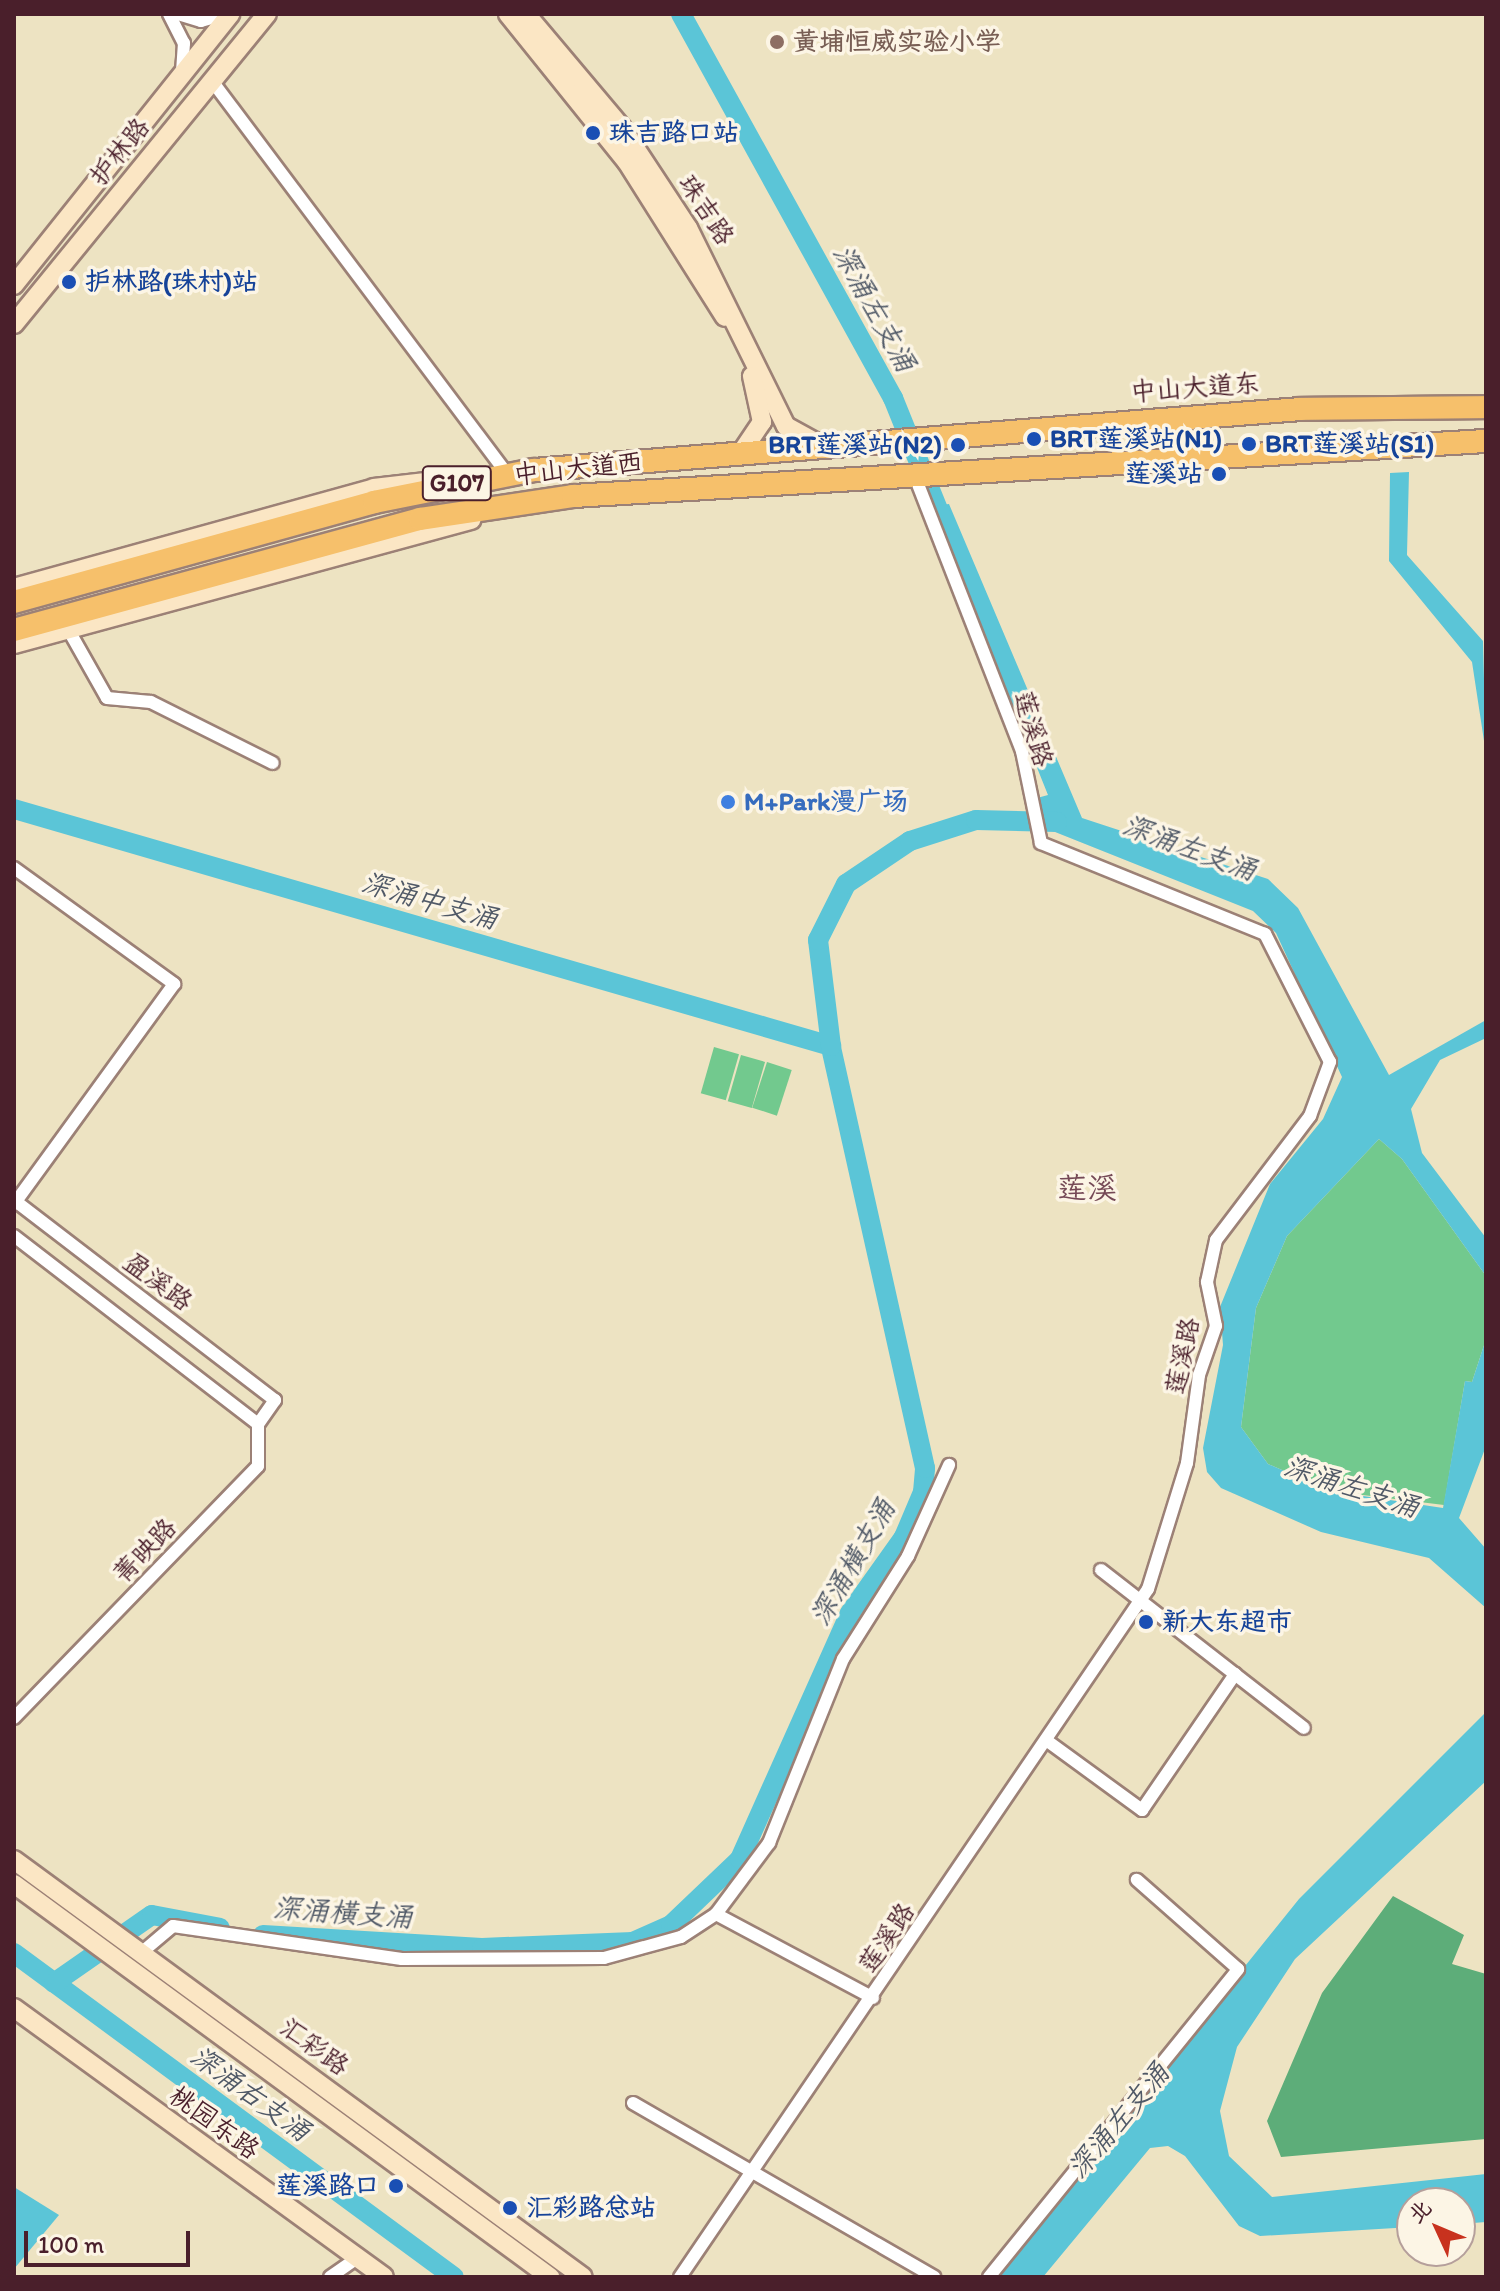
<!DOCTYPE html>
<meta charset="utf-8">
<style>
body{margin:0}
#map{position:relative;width:1500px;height:2291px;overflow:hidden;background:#ede3c2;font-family:Itim,"LXGW WenKai TC",sans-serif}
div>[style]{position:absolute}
.green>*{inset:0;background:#72c98e;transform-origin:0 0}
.forest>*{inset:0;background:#5dad79}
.water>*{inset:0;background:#5bc5d7}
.river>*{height:20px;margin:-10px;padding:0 10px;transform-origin:10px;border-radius:10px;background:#5bc5d7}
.roads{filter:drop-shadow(2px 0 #9c8176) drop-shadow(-2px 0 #9c8176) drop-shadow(0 2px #9c8176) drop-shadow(0 -2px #9c8176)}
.street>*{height:12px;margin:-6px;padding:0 6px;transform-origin:6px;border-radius:6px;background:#fff}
.secondary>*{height:18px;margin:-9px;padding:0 9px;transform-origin:9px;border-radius:9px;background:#fbe6c4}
.highway>*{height:22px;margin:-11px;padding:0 11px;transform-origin:11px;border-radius:11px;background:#f6c06b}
.dots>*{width:22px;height:22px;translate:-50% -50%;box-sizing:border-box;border:4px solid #fcf5e5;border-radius:50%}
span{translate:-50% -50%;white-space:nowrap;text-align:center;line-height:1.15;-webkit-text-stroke:7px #fcf5e5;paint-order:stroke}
.shield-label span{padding:2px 6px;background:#fcf5e5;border:2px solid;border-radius:6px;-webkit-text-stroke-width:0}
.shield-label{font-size:24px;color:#4a1f2b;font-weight:700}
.education-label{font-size:26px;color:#785e54;font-weight:700}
.left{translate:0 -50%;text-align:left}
.transit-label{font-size:26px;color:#164399;font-weight:700}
.right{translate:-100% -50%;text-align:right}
.street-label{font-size:26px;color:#4a1f2b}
.shop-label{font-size:26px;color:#366cbe;font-weight:700}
.water-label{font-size:28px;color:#505967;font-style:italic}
.quarter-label{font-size:30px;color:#754956}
.frame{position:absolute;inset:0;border:16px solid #4a1f2b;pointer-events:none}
.north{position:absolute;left:1396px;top:2187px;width:80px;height:80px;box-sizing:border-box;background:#fcf5e5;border:2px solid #b59f9b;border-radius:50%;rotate:314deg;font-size:22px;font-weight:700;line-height:32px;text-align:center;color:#4a1f2b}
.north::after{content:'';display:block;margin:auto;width:28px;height:36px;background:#c8321e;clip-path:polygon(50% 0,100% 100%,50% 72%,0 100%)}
.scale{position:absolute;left:24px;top:2231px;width:166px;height:36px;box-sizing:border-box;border:4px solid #4a1f2b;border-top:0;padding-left:10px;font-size:24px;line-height:28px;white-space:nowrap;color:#4a1f2b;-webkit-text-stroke:6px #fcf5e5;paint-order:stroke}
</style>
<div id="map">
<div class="green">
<div style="left:714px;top:1047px;width:26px;height:48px;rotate:16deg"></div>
<div style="left:741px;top:1055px;width:25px;height:48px;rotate:16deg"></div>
<div style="left:767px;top:1062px;width:26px;height:48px;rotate:18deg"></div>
<div style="clip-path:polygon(1379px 1139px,1402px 1159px,1486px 1276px,1486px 1339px,1472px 1382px,1465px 1381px,1444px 1505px,1330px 1491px,1268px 1464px,1241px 1427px,1256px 1308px,1287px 1236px)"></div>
</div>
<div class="forest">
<div style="clip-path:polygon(1393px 1896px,1464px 1935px,1452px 1964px,1486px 1974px,1486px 2139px,1281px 2157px,1267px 2121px,1322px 1993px)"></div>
</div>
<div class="water">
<div style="clip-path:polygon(1409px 472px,1407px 555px,1483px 641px,1486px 754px,1472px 662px,1389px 561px,1390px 473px)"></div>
<div style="clip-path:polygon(949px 504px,1082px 818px,1268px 879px,1298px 908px,1389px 1075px,1486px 1020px,1486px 1038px,1440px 1060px,1411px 1109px,1422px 1153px,1486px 1238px,1486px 1276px,1402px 1159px,1379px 1139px,1287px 1236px,1256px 1308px,1241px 1427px,1268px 1464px,1330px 1491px,1443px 1508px,1465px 1381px,1472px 1382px,1486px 1339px,1486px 1446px,1459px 1518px,1486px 1549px,1486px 1608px,1429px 1558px,1321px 1532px,1221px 1488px,1207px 1472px,1203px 1448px,1223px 1345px,1220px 1307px,1270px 1184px,1323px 1119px,1342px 1077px,1276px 933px,1253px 911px,1040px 826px,1037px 798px,1048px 795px,932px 506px)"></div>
<div style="clip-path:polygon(1486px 1712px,1486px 1781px,1295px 1959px,1237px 2047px,1220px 2111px,1229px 2156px,1272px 2197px,1486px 2174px,1486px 2222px,1460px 2224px,1460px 2203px,1412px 2203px,1412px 2227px,1260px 2236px,1239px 2226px,1185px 2156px,1168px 2146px,1150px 2148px,1043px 2277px,995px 2277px,1299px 1899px)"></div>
<div style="clip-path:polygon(14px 2187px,59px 2215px,14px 2269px)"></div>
</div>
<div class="river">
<div style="left:681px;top:14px;width:439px;rotate:61.1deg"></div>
<div style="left:893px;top:398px;width:141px;rotate:68deg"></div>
<div style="left:14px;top:809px;width:851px;rotate:16.18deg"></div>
<div style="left:263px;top:1935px;width:219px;rotate:3.4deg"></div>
<div style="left:482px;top:1948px;width:151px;rotate:-2.3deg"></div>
<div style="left:633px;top:1942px;width:42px;rotate:-24.1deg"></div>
<div style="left:671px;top:1925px;width:95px;rotate:-43.7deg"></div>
<div style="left:740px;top:1859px;width:269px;rotate:-65.9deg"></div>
<div style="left:850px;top:1613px;width:93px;rotate:-54.6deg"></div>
<div style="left:904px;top:1537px;width:49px;rotate:-67.1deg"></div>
<div style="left:923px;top:1492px;width:24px;rotate:-85deg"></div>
<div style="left:925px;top:1468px;width:432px;rotate:-102.6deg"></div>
<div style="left:831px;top:1046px;width:107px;rotate:-97deg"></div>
<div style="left:818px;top:940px;width:63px;rotate:-63.4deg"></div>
<div style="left:846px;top:884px;width:77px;rotate:-33.9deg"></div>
<div style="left:910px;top:841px;width:69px;rotate:-17.7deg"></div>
<div style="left:976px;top:820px;width:81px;rotate:1.4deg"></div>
<div style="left:14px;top:1953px;width:546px;rotate:36.37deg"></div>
<div style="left:54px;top:1983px;width:119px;rotate:-34.8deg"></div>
<div style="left:152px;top:1915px;width:69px;rotate:10.8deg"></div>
</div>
<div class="roads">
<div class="street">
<div style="left:169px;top:14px;width:33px;rotate:63deg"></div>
<div style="left:184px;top:43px;width:27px;rotate:94deg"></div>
<div style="left:178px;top:14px;width:24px;rotate:17deg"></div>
<div style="left:201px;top:21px;width:26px;rotate:-16deg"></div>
<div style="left:212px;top:81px;width:491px;rotate:53.1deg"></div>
<div style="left:68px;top:629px;width:79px;rotate:60.5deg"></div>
<div style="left:107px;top:698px;width:44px;rotate:5.2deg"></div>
<div style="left:151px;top:702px;width:136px;rotate:26.6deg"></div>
<div style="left:14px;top:868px;width:198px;rotate:35.9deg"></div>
<div style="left:174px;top:984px;width:272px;rotate:126deg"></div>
<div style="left:14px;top:1200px;width:329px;rotate:37.5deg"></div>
<div style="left:275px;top:1400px;width:29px;rotate:125deg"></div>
<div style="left:258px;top:1424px;width:42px;rotate:90deg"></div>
<div style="left:258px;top:1466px;width:351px;rotate:134.1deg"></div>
<div style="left:14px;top:1236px;width:308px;rotate:37.6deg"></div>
<div style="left:1101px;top:1570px;width:257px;rotate:37.9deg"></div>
<div style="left:1046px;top:1740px;width:119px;rotate:36.1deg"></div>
<div style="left:1142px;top:1810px;width:165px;rotate:-55.6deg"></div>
<div style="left:716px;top:1914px;width:178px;rotate:28.1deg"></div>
<div style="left:141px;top:1953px;width:42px;rotate:-40.2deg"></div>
<div style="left:173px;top:1926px;width:231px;rotate:8.2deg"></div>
<div style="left:402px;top:1959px;width:202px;rotate:-0.3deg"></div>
<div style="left:604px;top:1958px;width:80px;rotate:-15.3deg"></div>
<div style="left:681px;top:1937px;width:42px;rotate:-33.3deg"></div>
<div style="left:716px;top:1914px;width:89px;rotate:-53.3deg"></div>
<div style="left:769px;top:1843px;width:198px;rotate:-68.1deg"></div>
<div style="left:843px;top:1659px;width:122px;rotate:-57.7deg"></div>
<div style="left:908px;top:1556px;width:100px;rotate:-65.7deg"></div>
<div style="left:633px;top:2103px;width:348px;rotate:30deg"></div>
<div style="left:330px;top:2277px;width:33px;rotate:-35deg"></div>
<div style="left:680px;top:2277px;width:832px;rotate:-55.78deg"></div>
<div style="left:1148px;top:1589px;width:132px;rotate:-72.8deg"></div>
<div style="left:1187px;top:1463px;width:89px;rotate:-82.2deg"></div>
<div style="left:1199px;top:1375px;width:52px;rotate:-70.9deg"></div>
<div style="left:1216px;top:1326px;width:45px;rotate:-101.6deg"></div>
<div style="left:1207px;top:1282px;width:43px;rotate:-77.9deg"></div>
<div style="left:1216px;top:1240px;width:156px;rotate:-52.8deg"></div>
<div style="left:1310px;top:1116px;width:58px;rotate:-69.7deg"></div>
<div style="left:1330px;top:1062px;width:144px;rotate:-116.9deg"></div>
<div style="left:1265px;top:934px;width:242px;rotate:-157.9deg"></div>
<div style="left:1041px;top:843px;width:94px;rotate:-101.7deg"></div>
<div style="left:1022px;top:751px;width:294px;rotate:-111.3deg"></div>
<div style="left:989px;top:2277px;width:396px;rotate:-51deg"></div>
<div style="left:1238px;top:1969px;width:135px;rotate:-138.6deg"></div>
</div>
<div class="secondary">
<div style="left:508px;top:14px;width:190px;rotate:51.2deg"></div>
<div style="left:627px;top:162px;width:183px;rotate:57.7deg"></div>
<div style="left:526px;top:14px;width:149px;rotate:49.9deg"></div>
<div style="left:622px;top:128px;width:120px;rotate:56.6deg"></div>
<div style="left:688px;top:228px;width:221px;rotate:63.7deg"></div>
<div style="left:786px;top:426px;width:37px;rotate:29deg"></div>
<div style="left:14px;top:285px;width:347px;rotate:-51.4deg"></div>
<div style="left:14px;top:324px;width:400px;rotate:-50.8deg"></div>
<div style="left:743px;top:450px;width:34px;rotate:-56deg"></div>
<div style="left:762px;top:422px;width:47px;rotate:-102.3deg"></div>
<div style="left:14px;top:588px;width:374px;rotate:-15.5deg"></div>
<div style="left:374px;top:488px;width:78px;rotate:-6.7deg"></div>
<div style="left:14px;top:644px;width:474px;rotate:-15.2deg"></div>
<div style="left:14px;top:1860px;width:705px;rotate:36.24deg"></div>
<div style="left:14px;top:1884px;width:665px;rotate:36.25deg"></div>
<div style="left:14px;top:2008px;width:457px;rotate:36deg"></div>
</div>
<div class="highway">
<div style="left:14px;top:602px;width:374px;rotate:-15.5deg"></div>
<div style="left:374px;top:502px;width:163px;rotate:-11.3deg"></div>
<div style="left:534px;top:470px;width:768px;rotate:-4.55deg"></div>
<div style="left:1300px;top:409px;width:186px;rotate:-0.6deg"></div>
<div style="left:14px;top:630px;width:421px;rotate:-15.3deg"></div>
<div style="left:420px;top:519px;width:155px;rotate:-8.5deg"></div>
<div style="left:573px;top:496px;width:915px;rotate:-3.45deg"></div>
</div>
</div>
<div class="dots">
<div style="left:777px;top:42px;background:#8d6e63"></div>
<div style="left:593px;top:133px;background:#1a4fb4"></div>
<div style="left:69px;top:282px;background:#1a4fb4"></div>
<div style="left:1034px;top:439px;background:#1a4fb4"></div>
<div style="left:1249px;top:444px;background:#1a4fb4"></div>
<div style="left:958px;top:445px;background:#1a4fb4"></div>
<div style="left:1219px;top:474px;background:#1a4fb4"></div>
<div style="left:728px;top:802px;background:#3f7fe0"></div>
<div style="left:1146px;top:1622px;background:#1a4fb4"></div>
<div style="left:396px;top:2186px;background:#1a4fb4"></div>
<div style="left:510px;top:2208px;background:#1a4fb4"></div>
</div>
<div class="shield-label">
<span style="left:457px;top:483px">G107</span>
</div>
<div class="education-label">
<span class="left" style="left:793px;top:42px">黄埔恒威实验小学</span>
</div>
<div class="transit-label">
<span class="left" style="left:609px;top:133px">珠吉路口站</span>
<span class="left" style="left:85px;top:282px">护林路(珠村)站</span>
<span class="left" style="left:1050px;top:439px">BRT莲溪站(N1)</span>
<span class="left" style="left:1265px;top:444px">BRT莲溪站(S1)</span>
<span class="right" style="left:942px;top:445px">BRT莲溪站(N2)</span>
<span class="right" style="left:1203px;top:474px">莲溪站</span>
<span class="left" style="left:1162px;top:1622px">新大东超市</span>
<span class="right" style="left:380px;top:2186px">莲溪路口</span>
<span class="left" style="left:526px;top:2208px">汇彩路总站</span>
</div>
<div class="street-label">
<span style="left:120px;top:152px;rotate:-51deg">护林路</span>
<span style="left:706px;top:210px;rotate:57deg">珠吉路</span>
<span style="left:1195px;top:388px;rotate:-4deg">中山大道东</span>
<span style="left:578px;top:469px;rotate:-6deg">中山大道西</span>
<span style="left:1033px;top:729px;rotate:74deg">莲溪路</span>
<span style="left:158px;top:1282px;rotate:37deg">盈溪路</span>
<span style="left:1183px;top:1356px;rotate:-78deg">莲溪路</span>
<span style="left:145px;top:1551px;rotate:-46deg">菁映路</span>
<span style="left:887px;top:1938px;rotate:-56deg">莲溪路</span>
<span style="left:314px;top:2047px;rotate:36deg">汇彩路</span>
<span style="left:214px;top:2123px;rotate:36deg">桃园东路</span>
</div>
<div class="shop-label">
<span class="left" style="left:744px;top:802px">M+Park漫广场</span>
</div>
<div class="water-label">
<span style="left:875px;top:308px;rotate:61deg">深涌左支涌</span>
<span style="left:1190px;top:847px;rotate:20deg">深涌左支涌</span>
<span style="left:430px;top:900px;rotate:16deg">深涌中支涌</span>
<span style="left:1352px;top:1486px;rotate:18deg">深涌左支涌</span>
<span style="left:852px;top:1562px;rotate:-60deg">深涌横支涌</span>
<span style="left:343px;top:1912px;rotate:4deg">深涌横支涌</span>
<span style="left:251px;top:2093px;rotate:36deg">深涌右支涌</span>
<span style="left:1118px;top:2120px;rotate:-50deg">深涌左支涌</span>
</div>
<div class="quarter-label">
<span style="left:1087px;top:1188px">莲溪</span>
</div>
<div class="frame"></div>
<div class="north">北</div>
<div class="scale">100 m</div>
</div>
